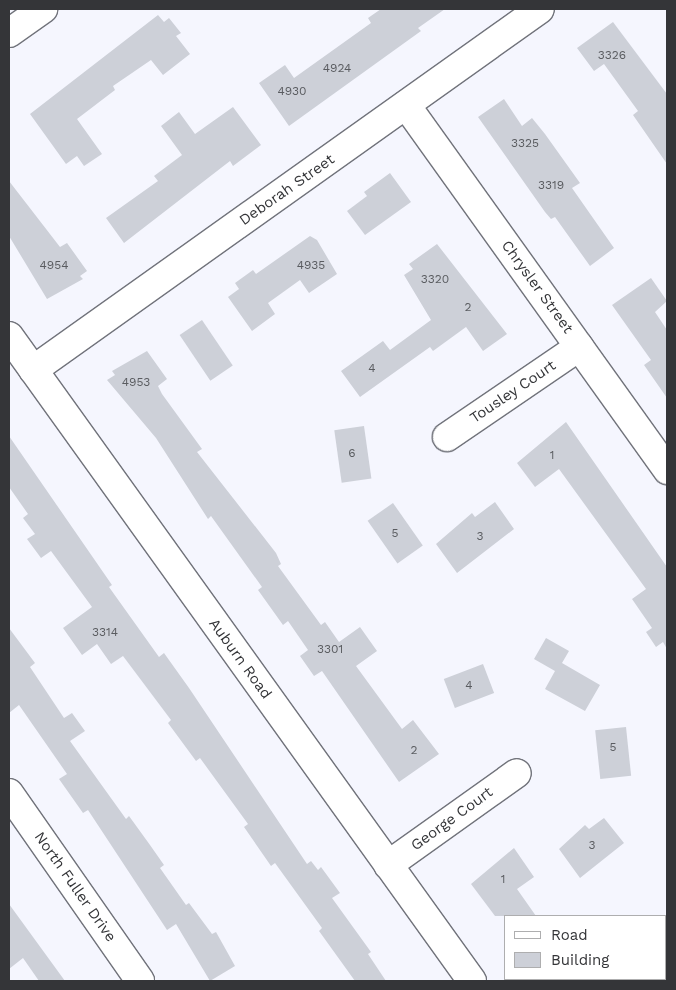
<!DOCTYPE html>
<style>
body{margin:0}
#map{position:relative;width:676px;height:990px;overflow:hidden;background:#f5f6fe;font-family:"Work Sans",sans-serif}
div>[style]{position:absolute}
.building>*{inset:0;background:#cdd0d8;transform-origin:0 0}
.roads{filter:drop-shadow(1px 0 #71737b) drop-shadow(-1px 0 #71737b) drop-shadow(0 1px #71737b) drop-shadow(0 -1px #71737b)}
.street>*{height:28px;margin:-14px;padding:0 14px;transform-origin:14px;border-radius:14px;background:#fff}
.secondary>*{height:28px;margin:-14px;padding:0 14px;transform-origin:14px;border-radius:14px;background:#fff}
span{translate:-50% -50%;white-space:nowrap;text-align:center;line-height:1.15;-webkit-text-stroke:4px #fff;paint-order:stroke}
.number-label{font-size:12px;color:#5a5c60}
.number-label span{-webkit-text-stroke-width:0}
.street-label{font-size:15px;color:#343538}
.frame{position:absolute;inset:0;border:10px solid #343538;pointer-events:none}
.legend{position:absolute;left:504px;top:915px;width:162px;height:65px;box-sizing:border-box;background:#fff;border:1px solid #aeaeaf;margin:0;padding:6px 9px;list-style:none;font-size:15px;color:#343538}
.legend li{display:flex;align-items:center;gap:10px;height:25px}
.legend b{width:25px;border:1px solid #aeaeaf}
</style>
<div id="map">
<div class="building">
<div style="clip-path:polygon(381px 9px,445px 9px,418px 28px,421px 31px,289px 126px,259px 83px,285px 65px,294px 78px,371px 23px,368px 18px)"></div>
<div style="clip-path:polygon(158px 15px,164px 22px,169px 18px,181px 33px,176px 36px,190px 54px,163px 75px,151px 60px,113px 86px,115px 90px,77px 119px,102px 154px,84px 166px,77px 156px,66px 164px,30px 114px)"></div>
<div style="clip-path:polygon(613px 22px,667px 94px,667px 164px,633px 115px,638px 111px,604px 64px,594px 71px,577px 48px)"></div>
<div style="clip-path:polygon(504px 99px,522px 126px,532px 118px,545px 134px,580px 183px,572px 188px,614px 248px,590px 266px,555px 217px,551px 219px,545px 212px,478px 117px)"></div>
<div style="clip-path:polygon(233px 107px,261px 145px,233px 166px,230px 161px,124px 243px,106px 218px,158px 181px,154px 176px,182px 155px,161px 126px,179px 112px,195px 134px)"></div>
<div style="clip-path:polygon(390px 173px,411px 202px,365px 235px,347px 211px,367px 196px,364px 192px)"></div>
<div style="clip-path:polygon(9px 181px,60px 247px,67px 243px,87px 271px,80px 276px,83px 279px,47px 299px,9px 236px)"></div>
<div style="clip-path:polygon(310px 236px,317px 240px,337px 274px,309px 293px,300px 280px,268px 303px,275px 314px,252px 331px,228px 297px,239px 289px,235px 283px,253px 270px,256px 274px)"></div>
<div style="clip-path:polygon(437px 244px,507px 334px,483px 351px,466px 327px,433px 351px,430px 347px,360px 397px,341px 371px,383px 341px,390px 350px,431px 320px,404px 275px,413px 269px,409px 264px)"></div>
<div style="clip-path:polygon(651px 278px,667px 301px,655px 312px,667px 330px,667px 398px,644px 365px,651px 360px,612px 305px)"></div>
<div style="left:202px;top:320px;width:55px;height:27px;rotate:56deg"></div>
<div style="clip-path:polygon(147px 351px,167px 379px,158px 386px,162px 394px,202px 449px,197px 452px,276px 553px,281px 564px,278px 566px,321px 625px,325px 622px,339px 642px,360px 627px,377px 651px,356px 666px,402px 729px,413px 720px,439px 754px,399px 782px,322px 671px,314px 676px,300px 656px,308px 650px,288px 621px,283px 625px,258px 590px,262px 587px,211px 516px,208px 519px,156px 438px,107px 380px,115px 375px,112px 371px)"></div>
<div style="clip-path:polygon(566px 422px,667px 567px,667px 649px,663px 642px,656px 647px,646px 632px,652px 628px,632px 599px,646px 589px,559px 469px,535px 487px,517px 463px)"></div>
<div style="left:364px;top:426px;width:53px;height:30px;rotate:82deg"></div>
<div style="clip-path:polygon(9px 436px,112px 585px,109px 587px,159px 657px,164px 653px,189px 688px,307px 864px,311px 861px,318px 870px,321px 867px,340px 893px,332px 898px,371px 952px,368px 954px,386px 981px,355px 981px,319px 931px,322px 928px,275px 863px,271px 866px,244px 827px,248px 824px,200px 758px,196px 761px,168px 723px,171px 720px,123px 656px,111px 664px,97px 644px,82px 655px,63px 628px,92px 607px,51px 551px,41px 558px,27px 539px,35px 534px,23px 518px,28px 514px,9px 487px)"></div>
<div style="clip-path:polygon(495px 502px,514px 529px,457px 573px,436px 544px,472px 513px,475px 517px)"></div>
<div style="left:393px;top:503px;width:52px;height:31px;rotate:55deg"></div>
<div style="clip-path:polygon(9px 628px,35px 663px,30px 667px,64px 718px,72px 713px,85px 731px,70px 741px,126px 819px,129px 816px,150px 845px,164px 865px,160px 868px,186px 905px,189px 903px,212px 934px,216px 932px,235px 966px,210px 981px,176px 924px,167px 930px,88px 810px,83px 813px,59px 779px,67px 774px,19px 705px,9px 713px)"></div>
<div style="clip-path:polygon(546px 638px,569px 651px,562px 663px,600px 685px,585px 711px,545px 689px,555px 671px,534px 659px)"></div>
<div style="left:483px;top:664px;width:31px;height:42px;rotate:69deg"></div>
<div style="left:626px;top:727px;width:49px;height:31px;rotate:84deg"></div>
<div style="clip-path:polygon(604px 818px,624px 843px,580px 878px,559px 849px,585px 825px,589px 829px)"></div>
<div style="clip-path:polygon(514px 848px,534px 877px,517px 889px,536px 916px,495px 916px,471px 884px)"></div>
<div style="clip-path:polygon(9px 904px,65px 981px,39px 981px,23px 958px,9px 969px)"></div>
</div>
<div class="roads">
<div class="street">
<div style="left:406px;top:105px;width:449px;rotate:54.4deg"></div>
<div style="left:9px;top:336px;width:794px;rotate:54.33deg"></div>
<div style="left:33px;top:370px;width:622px;rotate:-35.45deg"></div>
<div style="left:447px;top:437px;width:160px;rotate:-34.3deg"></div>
<div style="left:9px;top:793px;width:229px;rotate:55.1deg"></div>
<div style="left:388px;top:865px;width:158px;rotate:-35.5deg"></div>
</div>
<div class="secondary">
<div style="left:9px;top:33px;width:42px;rotate:-35.2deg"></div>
</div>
</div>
<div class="number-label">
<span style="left:612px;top:56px">3326</span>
<span style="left:337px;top:69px">4924</span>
<span style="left:292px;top:92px">4930</span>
<span style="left:525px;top:144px">3325</span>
<span style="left:551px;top:186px">3319</span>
<span style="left:54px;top:266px">4954</span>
<span style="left:311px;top:266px">4935</span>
<span style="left:435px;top:280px">3320</span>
<span style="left:468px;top:308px">2</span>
<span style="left:372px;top:369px">4</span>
<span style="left:136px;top:383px">4953</span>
<span style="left:352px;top:454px">6</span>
<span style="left:552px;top:456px">1</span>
<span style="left:395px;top:534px">5</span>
<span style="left:480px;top:537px">3</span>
<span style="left:105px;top:633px">3314</span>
<span style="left:330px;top:650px">3301</span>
<span style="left:469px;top:686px">4</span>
<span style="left:613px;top:748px">5</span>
<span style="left:414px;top:751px">2</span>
<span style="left:592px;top:846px">3</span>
<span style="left:503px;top:880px">1</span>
</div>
<div class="street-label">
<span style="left:287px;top:190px;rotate:-35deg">Deborah Street</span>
<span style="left:537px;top:287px;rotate:54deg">Chrysler Street</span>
<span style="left:513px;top:392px;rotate:-34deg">Tousley Court</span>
<span style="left:240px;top:659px;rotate:54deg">Auburn Road</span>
<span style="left:452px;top:819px;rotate:-36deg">George Court</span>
<span style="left:75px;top:887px;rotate:55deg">North Fuller Drive</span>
</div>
<div class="frame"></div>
<ul class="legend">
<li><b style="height:6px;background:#fff"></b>Road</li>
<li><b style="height:14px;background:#cdd0d8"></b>Building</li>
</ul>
</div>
